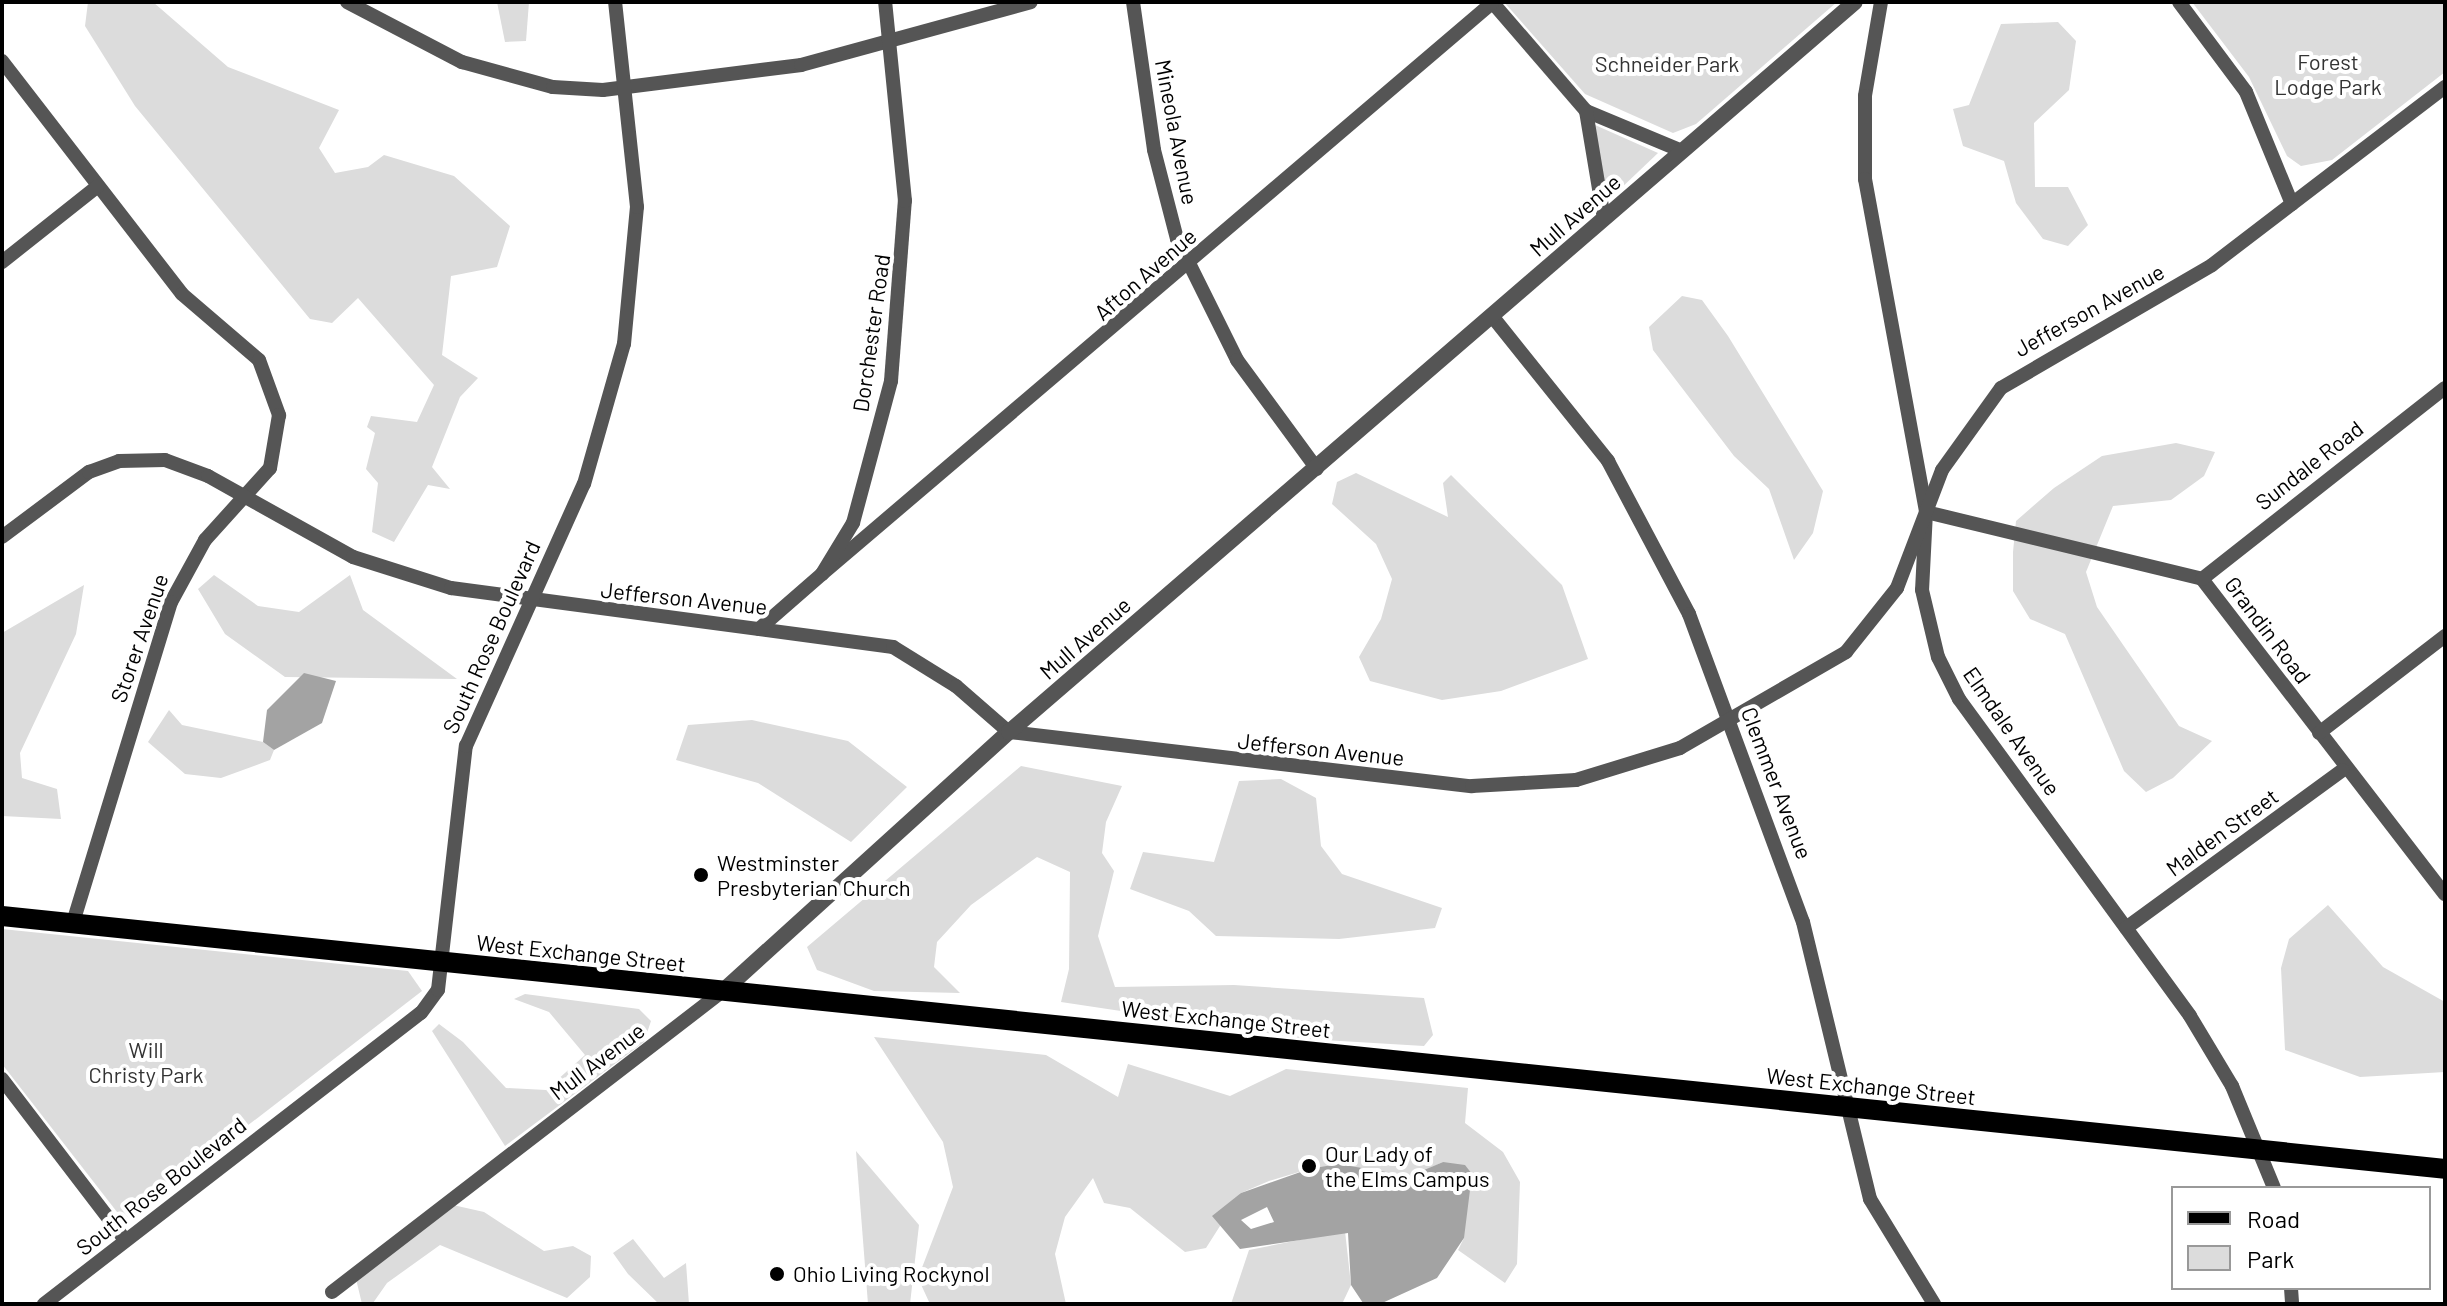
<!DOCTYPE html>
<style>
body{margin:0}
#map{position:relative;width:2447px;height:1306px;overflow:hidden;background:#fff;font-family:Barlow,sans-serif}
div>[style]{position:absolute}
.green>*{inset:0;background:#dcdcdc}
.water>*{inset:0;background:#a3a3a3}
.minor>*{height:14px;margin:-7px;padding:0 7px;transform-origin:7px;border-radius:7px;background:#555}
.tertiary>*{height:16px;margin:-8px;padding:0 8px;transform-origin:8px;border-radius:8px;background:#555}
.primary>*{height:20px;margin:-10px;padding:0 10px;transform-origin:10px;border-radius:10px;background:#000}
.dots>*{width:22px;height:22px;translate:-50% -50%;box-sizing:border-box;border:4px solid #fff;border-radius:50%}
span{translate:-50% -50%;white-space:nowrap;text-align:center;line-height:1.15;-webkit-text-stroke:8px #fff;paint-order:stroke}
.park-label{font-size:22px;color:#333}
.street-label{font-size:22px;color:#000}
.poi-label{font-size:22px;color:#000}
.left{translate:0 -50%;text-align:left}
.frame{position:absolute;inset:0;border:4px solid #000;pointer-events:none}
.legend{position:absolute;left:2171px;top:1186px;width:260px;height:104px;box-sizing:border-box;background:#fff;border:2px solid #999;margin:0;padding:10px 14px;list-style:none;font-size:24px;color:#000}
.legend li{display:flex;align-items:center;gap:16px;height:40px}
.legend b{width:40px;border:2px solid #999}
</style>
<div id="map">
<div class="green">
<div style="clip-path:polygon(88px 2px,153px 2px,228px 67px,339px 110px,319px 148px,335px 173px,368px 167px,384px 155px,454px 176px,510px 226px,497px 267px,451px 276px,442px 355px,478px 378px,460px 397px,432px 467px,450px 489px,428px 485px,394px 542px,372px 532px,378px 483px,366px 469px,375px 433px,367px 427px,371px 416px,417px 422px,434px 385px,358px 298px,332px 323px,310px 319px,135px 106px,85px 26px)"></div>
<div style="clip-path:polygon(497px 2px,529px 2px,526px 41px,505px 42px)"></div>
<div style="clip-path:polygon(1504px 2px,1837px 2px,1696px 124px,1673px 133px,1585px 94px)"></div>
<div style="clip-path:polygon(2192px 2px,2445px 2px,2445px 72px,2332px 160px,2301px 166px,2287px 156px,2249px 77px)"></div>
<div style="clip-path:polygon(2058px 22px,2076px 41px,2069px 90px,2034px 123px,2035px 187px,2068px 187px,2088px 225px,2068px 246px,2043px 239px,2016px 203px,2004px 161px,1963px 146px,1953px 109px,1969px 105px,2001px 24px)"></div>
<div style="clip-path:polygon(1595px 125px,1658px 153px,1617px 192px,1600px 178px)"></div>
<div style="clip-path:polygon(1682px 296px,1702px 300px,1728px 336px,1823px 491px,1813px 533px,1794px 560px,1769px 489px,1734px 456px,1653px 350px,1649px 327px)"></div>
<div style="clip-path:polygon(2176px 443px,2215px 452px,2204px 476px,2171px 500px,2113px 506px,2086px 572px,2097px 607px,2179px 726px,2212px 741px,2173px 778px,2146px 792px,2124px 771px,2065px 634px,2030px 619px,2013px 591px,2013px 552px,2016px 521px,2054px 488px,2102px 456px)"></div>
<div style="clip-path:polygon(1356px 473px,1448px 517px,1443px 483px,1451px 475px,1562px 585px,1588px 659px,1501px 691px,1442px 700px,1370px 681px,1359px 657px,1381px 619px,1392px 579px,1376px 544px,1332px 504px,1337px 482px)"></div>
<div style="clip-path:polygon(214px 575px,258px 606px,299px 612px,350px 575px,363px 610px,457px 679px,285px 677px,225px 634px,198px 589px)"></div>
<div style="clip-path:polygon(84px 585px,76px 634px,20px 753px,22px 778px,57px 789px,61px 819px,2px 816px,2px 633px)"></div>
<div style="clip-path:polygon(169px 710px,182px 725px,263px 742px,274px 750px,270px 760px,221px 778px,185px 774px,148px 742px)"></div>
<div style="clip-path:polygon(752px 720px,848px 741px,907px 787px,851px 842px,758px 783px,676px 760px,688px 725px)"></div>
<div style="clip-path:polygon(1021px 766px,1122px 786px,1106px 822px,1102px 853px,1114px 871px,1098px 936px,1115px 987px,1234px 985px,1424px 998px,1433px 1035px,1424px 1046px,1307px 1039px,1061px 1002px,1069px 969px,1070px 872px,1037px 857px,971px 905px,937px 942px,934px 967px,960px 993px,874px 991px,817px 970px,807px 947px)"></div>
<div style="clip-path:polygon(1281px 779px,1316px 798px,1321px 846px,1342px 874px,1442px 908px,1435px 928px,1339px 939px,1216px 936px,1189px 911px,1130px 889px,1143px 852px,1214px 862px,1239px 781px)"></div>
<div style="clip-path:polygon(2328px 905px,2383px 967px,2445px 1002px,2445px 1072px,2360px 1077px,2285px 1050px,2281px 968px,2289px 939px)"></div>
<div style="clip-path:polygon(2px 929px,408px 971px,422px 991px,124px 1221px,2px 1064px)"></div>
<div style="clip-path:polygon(525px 994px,639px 1009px,651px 1021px,644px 1042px,505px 1146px,432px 1031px,439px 1024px,463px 1042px,506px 1088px,546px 1090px,585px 1055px,549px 1012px,514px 999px)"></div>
<div style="clip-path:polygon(874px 1037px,1046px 1055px,1118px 1097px,1128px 1064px,1230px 1096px,1286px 1069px,1468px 1088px,1465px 1123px,1503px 1152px,1520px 1182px,1517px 1264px,1505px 1283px,1458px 1250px,1464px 1238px,1443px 1162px,1410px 1177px,1309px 1169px,1269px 1181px,1241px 1193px,1206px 1248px,1185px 1252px,1130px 1208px,1104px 1203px,1093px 1178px,1065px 1217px,1055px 1254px,1066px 1304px,930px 1304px,918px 1278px,953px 1187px,943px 1142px)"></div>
<div style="clip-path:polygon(856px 1151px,919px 1225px,910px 1304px,868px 1304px)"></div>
<div style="clip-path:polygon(453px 1205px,484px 1212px,544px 1251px,573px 1246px,591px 1256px,590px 1277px,567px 1298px,440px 1245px,387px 1283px,373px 1303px,362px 1304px,356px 1279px)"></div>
<div style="clip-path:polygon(1345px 1231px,1351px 1285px,1342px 1304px,1231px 1304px,1249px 1250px)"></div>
<div style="clip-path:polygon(633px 1239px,664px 1278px,686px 1263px,689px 1304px,659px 1304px,628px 1274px,613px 1253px)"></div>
</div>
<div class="water">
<div style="clip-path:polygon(304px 673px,336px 681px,322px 723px,274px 750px,263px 742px,267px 710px)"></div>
<div style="clip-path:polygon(evenodd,1443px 1162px,1465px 1165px,1472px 1174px,1464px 1238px,1437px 1278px,1380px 1304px,1363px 1303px,1351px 1285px,1348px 1233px,1240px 1249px,1212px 1216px,1241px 1193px,1309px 1169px,1338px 1164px,1410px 1176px,1443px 1162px,1267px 1207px,1274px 1222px,1251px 1229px,1241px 1220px,1267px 1207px)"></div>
</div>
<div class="minor">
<div style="left:347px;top:2px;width:130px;rotate:27.6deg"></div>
<div style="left:462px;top:62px;width:94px;rotate:15.4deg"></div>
<div style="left:553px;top:87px;width:50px;rotate:3.4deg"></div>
<div style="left:603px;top:90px;width:200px;rotate:-7.2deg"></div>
<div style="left:801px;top:65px;width:238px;rotate:-15.3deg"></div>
<div style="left:1133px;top:2px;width:149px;rotate:81.9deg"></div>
<div style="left:1154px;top:150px;width:92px;rotate:75.5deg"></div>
<div style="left:1177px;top:239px;width:135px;rotate:63.6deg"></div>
<div style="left:1237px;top:360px;width:135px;rotate:53.7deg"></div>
<div style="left:1492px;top:2px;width:144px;rotate:49.2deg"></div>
<div style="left:1586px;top:111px;width:104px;rotate:22.6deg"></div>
<div style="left:1881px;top:2px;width:95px;rotate:99.7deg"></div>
<div style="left:1865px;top:96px;width:83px;rotate:90deg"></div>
<div style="left:1865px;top:179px;width:339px;rotate:79.6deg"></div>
<div style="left:1926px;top:512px;width:78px;rotate:92.9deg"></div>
<div style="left:1922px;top:590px;width:69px;rotate:76.6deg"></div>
<div style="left:1938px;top:657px;width:47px;rotate:63.4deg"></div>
<div style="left:1959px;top:699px;width:392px;rotate:53.9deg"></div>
<div style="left:2190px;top:1016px;width:82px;rotate:59deg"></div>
<div style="left:2232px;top:1086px;width:110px;rotate:67.6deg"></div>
<div style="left:2179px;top:2px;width:112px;rotate:53.3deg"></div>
<div style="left:2246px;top:92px;width:121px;rotate:67.7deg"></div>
<div style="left:2px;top:61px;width:294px;rotate:52.3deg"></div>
<div style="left:182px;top:294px;width:101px;rotate:40.6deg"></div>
<div style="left:259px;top:360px;width:59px;rotate:70deg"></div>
<div style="left:279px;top:415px;width:54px;rotate:99.6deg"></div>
<div style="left:270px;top:468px;width:97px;rotate:132.1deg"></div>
<div style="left:205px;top:540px;width:71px;rotate:118.7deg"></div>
<div style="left:171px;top:602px;width:336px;rotate:107deg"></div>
<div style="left:1586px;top:111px;width:109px;rotate:80.5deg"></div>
<div style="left:2px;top:262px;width:122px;rotate:-38.4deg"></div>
<div style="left:1492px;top:316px;width:186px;rotate:51.3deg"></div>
<div style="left:1608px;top:461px;width:173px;rotate:62.1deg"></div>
<div style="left:1689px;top:614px;width:328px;rotate:69.7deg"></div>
<div style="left:1803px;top:922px;width:285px;rotate:76.4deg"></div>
<div style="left:1870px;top:1199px;width:123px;rotate:58.6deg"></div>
<div style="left:1926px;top:512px;width:284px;rotate:13.6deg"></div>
<div style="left:2202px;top:579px;width:398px;rotate:52.4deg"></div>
<div style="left:2px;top:537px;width:109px;rotate:-36.8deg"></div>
<div style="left:89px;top:472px;width:32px;rotate:-20deg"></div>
<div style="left:119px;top:461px;width:46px;rotate:-1.2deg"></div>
<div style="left:165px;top:460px;width:46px;rotate:20.4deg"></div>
<div style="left:208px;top:476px;width:166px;rotate:29.2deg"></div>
<div style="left:353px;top:557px;width:103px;rotate:17.6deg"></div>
<div style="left:451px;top:588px;width:446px;rotate:7.6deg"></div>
<div style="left:893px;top:647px;width:74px;rotate:31.8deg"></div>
<div style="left:956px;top:686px;width:70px;rotate:41deg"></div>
<div style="left:1009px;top:732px;width:466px;rotate:6.7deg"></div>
<div style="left:1472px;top:786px;width:104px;rotate:-3.3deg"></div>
<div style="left:1576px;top:780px;width:109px;rotate:-17.1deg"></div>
<div style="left:1680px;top:748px;width:192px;rotate:-30deg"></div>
<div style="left:1846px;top:652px;width:82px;rotate:-51.4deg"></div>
<div style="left:1897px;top:588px;width:126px;rotate:-69.1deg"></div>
<div style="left:1942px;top:470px;width:101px;rotate:-54.3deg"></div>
<div style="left:2001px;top:388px;width:244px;rotate:-30.2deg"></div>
<div style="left:2212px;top:265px;width:293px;rotate:-37.4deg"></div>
<div style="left:822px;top:574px;width:880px;rotate:-40.44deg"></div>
<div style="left:2202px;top:579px;width:309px;rotate:-38.2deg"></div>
<div style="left:759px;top:629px;width:84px;rotate:-41.1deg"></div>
<div style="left:822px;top:574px;width:60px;rotate:-58.7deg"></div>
<div style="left:853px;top:523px;width:147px;rotate:-75deg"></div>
<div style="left:891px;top:381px;width:181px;rotate:-85.6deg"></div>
<div style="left:905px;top:201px;width:200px;rotate:-95.7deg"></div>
<div style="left:2319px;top:733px;width:159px;rotate:-37.6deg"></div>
<div style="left:2126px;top:928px;width:268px;rotate:-36.1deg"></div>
<div style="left:2px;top:1079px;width:203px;rotate:52.6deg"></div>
<div style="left:2291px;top:1288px;width:16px;rotate:86deg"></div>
<div style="left:332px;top:1292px;width:492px;rotate:-37.6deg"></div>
<div style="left:44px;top:1304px;width:476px;rotate:-37.7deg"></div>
<div style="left:421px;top:1013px;width:29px;rotate:-54deg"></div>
<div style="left:438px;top:990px;width:246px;rotate:-83.5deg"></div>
<div style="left:466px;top:746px;width:287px;rotate:-65.8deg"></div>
<div style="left:584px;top:484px;width:146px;rotate:-74.1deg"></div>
<div style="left:624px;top:344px;width:138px;rotate:-84.6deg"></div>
<div style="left:637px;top:207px;width:206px;rotate:-96.1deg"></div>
</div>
<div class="tertiary">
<div style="left:722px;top:992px;width:387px;rotate:-42.2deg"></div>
<div style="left:1009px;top:732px;width:1117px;rotate:-40.79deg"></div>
</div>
<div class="primary">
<div style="left:2px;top:916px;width:2456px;rotate:5.91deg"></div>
</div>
<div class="dots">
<div style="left:701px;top:875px;background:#000"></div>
<div style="left:1309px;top:1166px;background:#000"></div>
<div style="left:777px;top:1274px;background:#000"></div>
</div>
<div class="park-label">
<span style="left:2328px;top:74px">Forest<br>Lodge Park</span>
<span style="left:1667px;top:64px">Schneider Park</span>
<span style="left:146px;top:1062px">Will<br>Christy Park</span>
</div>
<div class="street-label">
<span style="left:1177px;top:132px;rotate:79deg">Mineola Avenue</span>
<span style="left:1575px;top:215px;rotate:-41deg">Mull Avenue</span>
<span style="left:1145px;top:274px;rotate:-41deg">Afton Avenue</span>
<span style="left:2089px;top:310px;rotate:-29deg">Jefferson Avenue</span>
<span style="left:871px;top:333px;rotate:-82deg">Dorchester Road</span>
<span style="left:2309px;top:465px;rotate:-38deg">Sundale Road</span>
<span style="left:684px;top:598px;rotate:6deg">Jefferson Avenue</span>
<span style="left:2268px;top:630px;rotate:53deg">Grandin Road</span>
<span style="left:491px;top:637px;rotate:-66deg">South Rose Boulevard</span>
<span style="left:139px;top:638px;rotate:-71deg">Storer Avenue</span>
<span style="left:1085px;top:638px;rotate:-41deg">Mull Avenue</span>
<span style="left:2012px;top:731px;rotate:55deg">Elmdale Avenue</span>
<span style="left:1321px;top:749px;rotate:6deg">Jefferson Avenue</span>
<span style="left:1777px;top:783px;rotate:69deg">Clemmer Avenue</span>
<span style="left:2222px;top:832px;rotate:-36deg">Malden Street</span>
<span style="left:581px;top:953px;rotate:6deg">West Exchange Street</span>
<span style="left:1226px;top:1019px;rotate:6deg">West Exchange Street</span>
<span style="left:597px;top:1061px;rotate:-37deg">Mull Avenue</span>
<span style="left:1871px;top:1086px;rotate:6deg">West Exchange Street</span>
<span style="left:161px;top:1186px;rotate:-38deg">South Rose Boulevard</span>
</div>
<div class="poi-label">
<span class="left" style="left:717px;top:875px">Westminster<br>Presbyterian Church</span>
<span class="left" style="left:1325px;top:1166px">Our Lady of<br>the Elms Campus</span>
<span class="left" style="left:793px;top:1274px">Ohio Living Rockynol</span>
</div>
<div class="frame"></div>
<ul class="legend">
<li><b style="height:10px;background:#000"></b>Road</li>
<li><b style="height:22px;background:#dcdcdc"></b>Park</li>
</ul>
</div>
